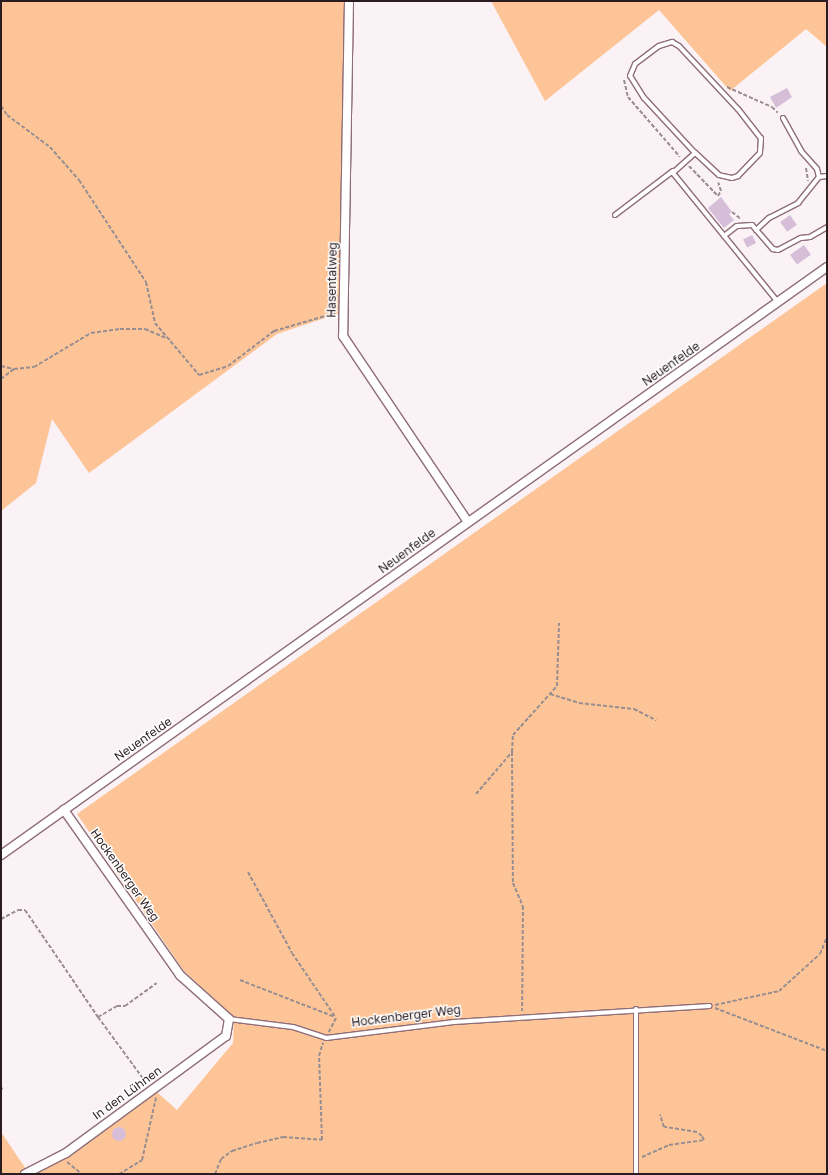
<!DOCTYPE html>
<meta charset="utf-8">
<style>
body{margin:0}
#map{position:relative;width:828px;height:1175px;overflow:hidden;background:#faf2f4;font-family:"Golos Text",sans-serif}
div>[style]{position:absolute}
.green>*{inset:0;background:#fdc597}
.building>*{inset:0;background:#d6bdd8;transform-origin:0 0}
.round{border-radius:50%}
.path>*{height:2px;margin-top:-1px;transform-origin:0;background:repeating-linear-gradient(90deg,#988e91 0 4px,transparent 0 6px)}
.roads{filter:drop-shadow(1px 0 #8f6d78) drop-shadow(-1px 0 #8f6d78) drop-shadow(0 1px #8f6d78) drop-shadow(0 -1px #8f6d78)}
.lane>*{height:4px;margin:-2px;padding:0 2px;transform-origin:2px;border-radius:2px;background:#fff}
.street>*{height:8px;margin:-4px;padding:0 4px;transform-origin:4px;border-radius:4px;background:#fff}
span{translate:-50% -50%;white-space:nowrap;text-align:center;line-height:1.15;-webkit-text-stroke:3px #fff;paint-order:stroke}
.street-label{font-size:12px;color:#2a1c21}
.frame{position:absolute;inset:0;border:2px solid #2a1c21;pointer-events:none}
</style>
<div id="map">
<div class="green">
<div style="clip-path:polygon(1px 1px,344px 1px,343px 312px,277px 334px,89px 473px,52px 419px,36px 483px,1px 511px)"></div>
<div style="clip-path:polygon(491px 1px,827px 1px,827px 47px,806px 29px,730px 91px,659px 10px,545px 101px)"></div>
<div style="clip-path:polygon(827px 283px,827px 1174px,1px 1174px,1px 1132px,28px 1172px,65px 1150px,150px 1086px,177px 1110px,233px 1043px,234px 1017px,184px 971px,77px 814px)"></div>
</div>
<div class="building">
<div style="clip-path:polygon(787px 88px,792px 97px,776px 108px,770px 97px)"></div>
<div style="clip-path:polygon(721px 197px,732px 212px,729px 214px,734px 220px,724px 228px,708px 208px)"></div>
<div style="left:790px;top:215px;width:12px;height:12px;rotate:55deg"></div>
<div style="left:752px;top:235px;width:9px;height:10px;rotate:63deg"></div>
<div style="left:804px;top:245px;width:12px;height:17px;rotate:55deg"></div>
<div class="round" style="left:112px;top:1127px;width:14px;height:14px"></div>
</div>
<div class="path">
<div style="left:624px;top:80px;width:17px;rotate:77deg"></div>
<div style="left:628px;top:97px;width:79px;rotate:49.1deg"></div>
<div style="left:727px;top:87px;width:49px;rotate:24deg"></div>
<div style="left:772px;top:107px;width:8px;rotate:45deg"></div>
<div style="left:1px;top:106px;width:11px;rotate:56deg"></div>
<div style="left:7px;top:115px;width:54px;rotate:36.7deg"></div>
<div style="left:50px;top:147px;width:44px;rotate:48.7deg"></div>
<div style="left:79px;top:180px;width:122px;rotate:56.7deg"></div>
<div style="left:146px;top:282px;width:42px;rotate:77.6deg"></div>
<div style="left:155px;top:323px;width:68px;rotate:49.8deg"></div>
<div style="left:199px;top:375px;width:30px;rotate:-17deg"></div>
<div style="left:228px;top:366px;width:58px;rotate:-37.3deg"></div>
<div style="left:274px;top:331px;width:64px;rotate:-16.4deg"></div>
<div style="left:689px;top:166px;width:42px;rotate:46deg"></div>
<div style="left:718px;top:196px;width:6px;rotate:-59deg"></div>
<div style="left:721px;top:191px;width:9px;rotate:-108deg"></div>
<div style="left:806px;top:168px;width:13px;rotate:81deg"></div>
<div style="left:732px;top:212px;width:11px;rotate:38deg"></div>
<div style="left:1px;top:366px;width:13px;rotate:13deg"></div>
<div style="left:14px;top:369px;width:20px;rotate:-6deg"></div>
<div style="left:34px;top:367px;width:66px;rotate:-30.8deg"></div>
<div style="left:91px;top:333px;width:29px;rotate:-8deg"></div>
<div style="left:120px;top:329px;width:25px"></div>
<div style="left:145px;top:329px;width:23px;rotate:23deg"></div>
<div style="left:1px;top:379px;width:16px;rotate:-38deg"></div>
<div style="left:550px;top:694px;width:30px;rotate:17deg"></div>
<div style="left:579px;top:703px;width:55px;rotate:6.2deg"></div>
<div style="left:634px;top:709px;width:25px;rotate:27deg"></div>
<div style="left:512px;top:752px;width:131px;rotate:89.6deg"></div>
<div style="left:513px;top:883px;width:25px;rotate:67deg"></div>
<div style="left:523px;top:906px;width:105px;rotate:90.5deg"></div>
<div style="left:476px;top:794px;width:55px;rotate:-49.4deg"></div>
<div style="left:512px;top:752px;width:17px;rotate:-87deg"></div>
<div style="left:513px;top:735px;width:66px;rotate:-48.1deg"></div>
<div style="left:557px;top:686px;width:63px;rotate:-88.2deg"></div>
<div style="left:248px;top:872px;width:92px;rotate:61.5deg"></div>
<div style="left:292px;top:953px;width:78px;rotate:55.9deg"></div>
<div style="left:336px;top:1018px;width:16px;rotate:117deg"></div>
<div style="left:1px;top:919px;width:19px;rotate:-28deg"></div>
<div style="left:18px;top:910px;width:7px"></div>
<div style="left:25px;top:910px;width:130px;rotate:55.7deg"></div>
<div style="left:98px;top:1017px;width:22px;rotate:-30deg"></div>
<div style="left:117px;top:1006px;width:8px"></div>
<div style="left:125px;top:1006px;width:39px;rotate:-36deg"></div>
<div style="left:240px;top:980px;width:102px;rotate:21.3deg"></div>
<div style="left:715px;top:1005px;width:66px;rotate:-12.3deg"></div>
<div style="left:779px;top:991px;width:55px;rotate:-42.1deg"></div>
<div style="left:820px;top:954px;width:18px;rotate:-68deg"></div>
<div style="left:715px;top:1008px;width:120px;rotate:21deg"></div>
<div style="left:98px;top:1017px;width:83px;rotate:53.8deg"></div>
<div style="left:1px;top:1089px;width:2px;rotate:-27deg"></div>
<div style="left:642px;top:1157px;width:30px;rotate:-24deg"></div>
<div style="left:669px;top:1145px;width:35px;rotate:-8deg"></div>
<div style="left:704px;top:1140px;width:4px;rotate:-117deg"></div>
<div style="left:702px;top:1136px;width:6px;rotate:-141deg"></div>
<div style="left:697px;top:1132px;width:33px;rotate:-171deg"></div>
<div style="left:664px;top:1127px;width:13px;rotate:-108deg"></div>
<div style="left:67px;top:1162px;width:19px;rotate:39deg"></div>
<div style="left:119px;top:1174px;width:27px;rotate:-31deg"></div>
<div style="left:142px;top:1160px;width:64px;rotate:-77.3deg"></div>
<div style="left:215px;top:1174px;width:16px;rotate:-68deg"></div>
<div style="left:221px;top:1159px;width:14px;rotate:-36deg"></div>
<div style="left:232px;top:1151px;width:26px;rotate:-18deg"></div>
<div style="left:257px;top:1143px;width:27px;rotate:-13deg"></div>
<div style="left:283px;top:1137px;width:39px;rotate:4deg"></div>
<div style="left:322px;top:1140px;width:84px;rotate:-92deg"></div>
<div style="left:319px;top:1056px;width:14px;rotate:-73deg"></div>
</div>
<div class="roads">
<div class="lane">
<div style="left:783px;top:118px;width:38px;rotate:61deg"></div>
<div style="left:801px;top:151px;width:24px;rotate:48deg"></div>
<div style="left:817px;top:169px;width:8px;rotate:76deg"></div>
<div style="left:695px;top:153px;width:75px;rotate:-132.8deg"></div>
<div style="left:644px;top:98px;width:26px;rotate:-122deg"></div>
<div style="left:630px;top:76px;width:13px;rotate:-67deg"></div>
<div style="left:635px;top:64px;width:30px;rotate:-37deg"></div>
<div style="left:659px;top:46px;width:14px;rotate:-17deg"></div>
<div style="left:672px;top:42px;width:8px;rotate:30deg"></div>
<div style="left:679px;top:46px;width:86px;rotate:46.9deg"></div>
<div style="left:738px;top:109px;width:37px;rotate:52deg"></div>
<div style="left:761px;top:138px;width:15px;rotate:94deg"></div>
<div style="left:760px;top:153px;width:32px;rotate:134deg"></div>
<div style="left:738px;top:176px;width:6px;rotate:162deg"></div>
<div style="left:732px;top:178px;width:13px;rotate:-167deg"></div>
<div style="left:719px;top:175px;width:33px;rotate:-137deg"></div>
<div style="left:695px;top:153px;width:30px;rotate:138deg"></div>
<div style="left:673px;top:173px;width:166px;rotate:50.9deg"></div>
<div style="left:615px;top:215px;width:73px;rotate:-37.2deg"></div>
<div style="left:756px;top:230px;width:18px;rotate:-43deg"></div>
<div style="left:769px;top:218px;width:33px;rotate:-27deg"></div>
<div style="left:798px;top:203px;width:33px;rotate:-51deg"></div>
<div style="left:819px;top:177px;width:8px;rotate:-7deg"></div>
<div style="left:724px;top:236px;width:16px;rotate:-38deg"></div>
<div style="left:737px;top:226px;width:15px;rotate:-4deg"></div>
<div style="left:752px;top:225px;width:32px;rotate:49deg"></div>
<div style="left:773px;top:249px;width:5px;rotate:11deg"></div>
<div style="left:778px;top:250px;width:26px;rotate:-28deg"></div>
<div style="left:801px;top:238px;width:9px;rotate:-6deg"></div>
<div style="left:810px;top:237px;width:20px;rotate:-30deg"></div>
<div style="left:229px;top:1019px;width:64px;rotate:7.1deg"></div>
<div style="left:293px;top:1027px;width:35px;rotate:18deg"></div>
<div style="left:326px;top:1038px;width:129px;rotate:-7.1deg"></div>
<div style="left:454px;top:1022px;width:256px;rotate:-3.6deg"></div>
<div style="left:636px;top:1174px;width:165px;rotate:-90deg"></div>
</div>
<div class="street">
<div style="left:349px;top:1px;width:335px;rotate:91deg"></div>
<div style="left:343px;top:336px;width:224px;rotate:56.1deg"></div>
<div style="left:1px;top:855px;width:1014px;rotate:-35.45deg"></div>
<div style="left:25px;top:1174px;width:46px;rotate:-27.1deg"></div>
<div style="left:66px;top:1153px;width:198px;rotate:-36.2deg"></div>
<div style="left:226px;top:1036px;width:17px;rotate:-80deg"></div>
<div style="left:229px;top:1019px;width:66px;rotate:-138.1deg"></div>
<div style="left:180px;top:975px;width:202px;rotate:-125.1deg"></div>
</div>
</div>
<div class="street-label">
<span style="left:332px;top:280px;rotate:-89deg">Hasentalweg</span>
<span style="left:671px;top:364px;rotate:-35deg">Neuenfelde</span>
<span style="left:407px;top:551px;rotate:-36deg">Neuenfelde</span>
<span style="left:143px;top:739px;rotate:-35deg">Neuenfelde</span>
<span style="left:125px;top:875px;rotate:55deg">Hockenberger Weg</span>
<span style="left:406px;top:1016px;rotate:-7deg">Hockenberger Weg</span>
<span style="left:127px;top:1093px;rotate:-36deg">In den Lühnen</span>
</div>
<div class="frame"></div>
</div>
